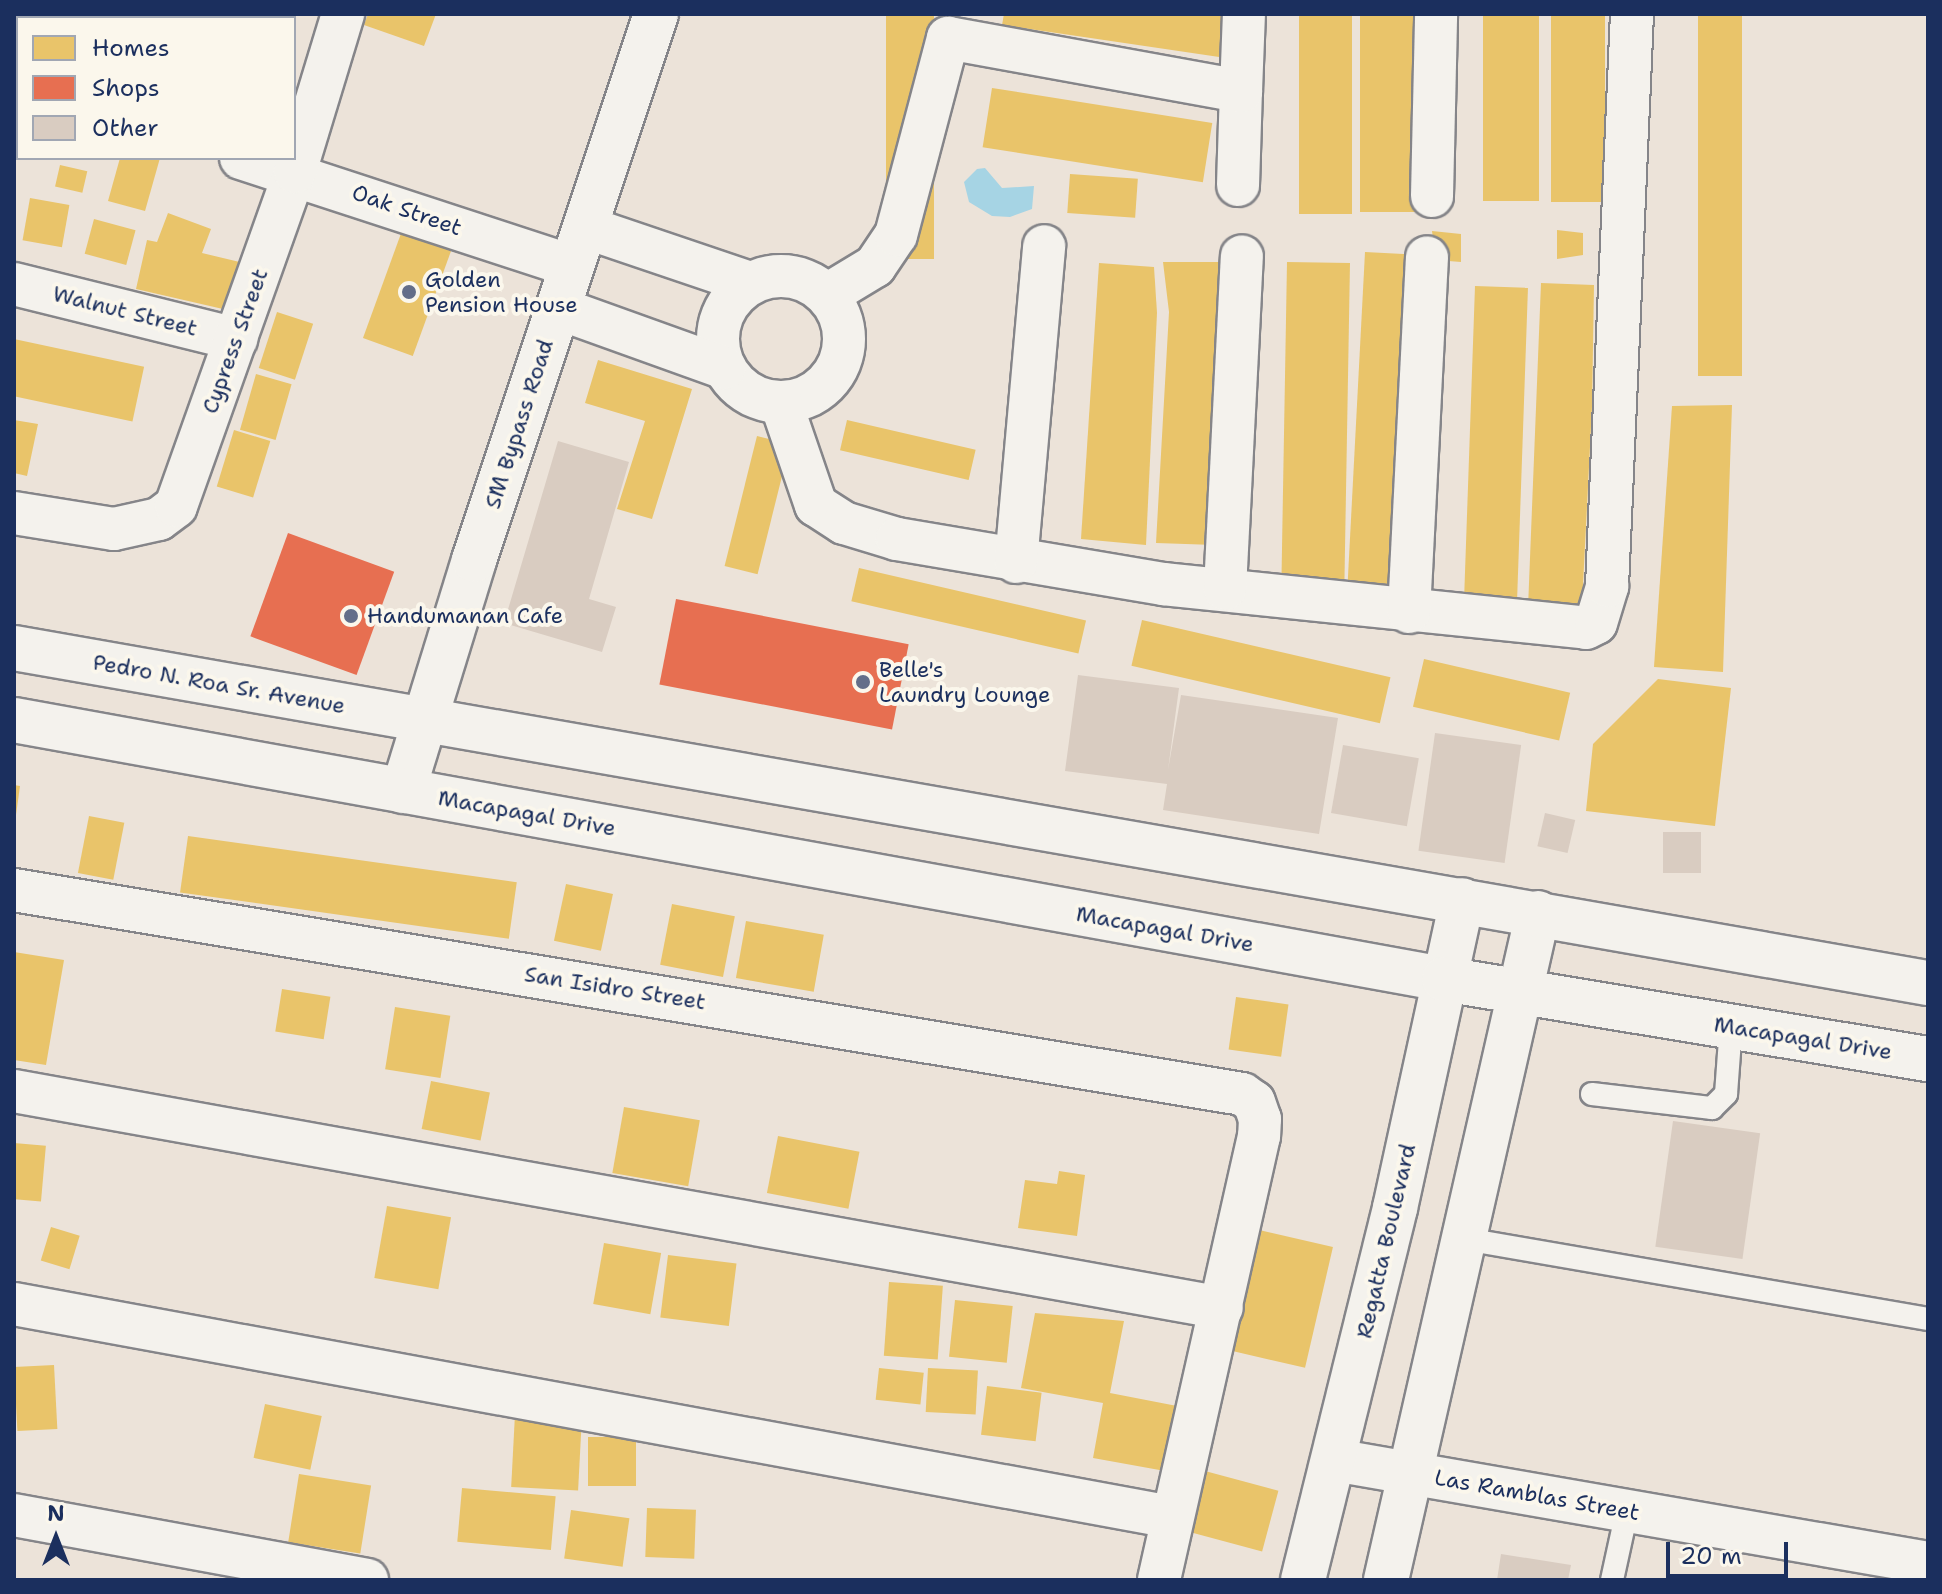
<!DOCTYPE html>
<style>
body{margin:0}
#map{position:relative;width:1942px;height:1594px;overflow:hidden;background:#ece3d9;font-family:"Shantell Sans",sans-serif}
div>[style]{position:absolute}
.water>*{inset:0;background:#a6d4e4}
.homes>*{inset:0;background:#e9c46a;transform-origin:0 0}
.shops>*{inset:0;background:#e76f51;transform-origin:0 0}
.building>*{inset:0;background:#d9ccc1;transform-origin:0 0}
.roads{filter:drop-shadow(2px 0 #858589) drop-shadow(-2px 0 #858589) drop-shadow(0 2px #858589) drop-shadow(0 -2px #858589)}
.lane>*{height:22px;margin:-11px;padding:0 11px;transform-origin:11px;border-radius:11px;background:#f4f2ed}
.street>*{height:42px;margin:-21px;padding:0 21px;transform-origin:21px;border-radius:21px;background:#f4f2ed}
.street>.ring{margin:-21px;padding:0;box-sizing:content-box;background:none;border:42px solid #f4f2ed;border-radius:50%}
.secondary>*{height:44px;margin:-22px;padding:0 22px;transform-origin:22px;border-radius:22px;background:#f4f2ed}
.primary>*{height:44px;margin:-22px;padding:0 22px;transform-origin:22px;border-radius:22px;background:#f4f2ed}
.dots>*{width:22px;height:22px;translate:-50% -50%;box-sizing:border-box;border:4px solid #fbf7ec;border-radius:50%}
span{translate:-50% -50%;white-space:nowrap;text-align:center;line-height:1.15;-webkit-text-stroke:8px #fbf7ec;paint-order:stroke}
.street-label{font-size:22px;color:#1b2f5e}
.poi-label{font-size:22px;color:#1b2f5e}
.left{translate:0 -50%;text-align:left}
.frame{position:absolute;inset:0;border:16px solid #1b2f5e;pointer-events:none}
.legend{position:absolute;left:16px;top:16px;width:280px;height:144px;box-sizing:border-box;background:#fbf7ec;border:2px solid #a1a7b3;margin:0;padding:10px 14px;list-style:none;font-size:24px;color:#1b2f5e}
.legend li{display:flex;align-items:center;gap:16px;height:40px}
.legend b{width:40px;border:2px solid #a1a7b3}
.north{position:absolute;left:16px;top:1498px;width:80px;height:80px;-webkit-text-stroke:6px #fbf7ec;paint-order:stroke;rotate:0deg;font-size:22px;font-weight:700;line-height:32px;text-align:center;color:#1b2f5e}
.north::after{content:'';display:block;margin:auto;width:28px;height:36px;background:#1b2f5e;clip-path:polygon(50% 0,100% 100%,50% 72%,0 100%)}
.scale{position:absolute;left:1666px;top:1542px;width:122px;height:36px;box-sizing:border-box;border:4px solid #1b2f5e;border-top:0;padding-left:10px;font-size:24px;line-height:28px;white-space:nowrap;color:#1b2f5e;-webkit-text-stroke:6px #fbf7ec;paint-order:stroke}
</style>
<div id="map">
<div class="water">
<div style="clip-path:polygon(985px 168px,1002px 188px,1034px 186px,1032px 209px,1010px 217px,992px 216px,969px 202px,964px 182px,977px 169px)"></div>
</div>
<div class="homes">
<div style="clip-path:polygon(201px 14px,268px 14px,201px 18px)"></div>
<div style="clip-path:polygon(368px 14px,436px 14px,424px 46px,364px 25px)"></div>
<div style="left:886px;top:14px;width:48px;height:245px"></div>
<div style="clip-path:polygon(1004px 14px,1233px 14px,1226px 58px,1002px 25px)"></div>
<div style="left:1299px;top:14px;width:53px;height:200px"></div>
<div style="left:1360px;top:14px;width:55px;height:198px"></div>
<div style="left:1483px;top:14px;width:56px;height:187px"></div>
<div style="left:1551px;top:14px;width:54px;height:188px"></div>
<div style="left:1698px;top:14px;width:44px;height:362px"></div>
<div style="left:992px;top:88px;width:223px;height:60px;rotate:9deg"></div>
<div style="clip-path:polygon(120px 158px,160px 158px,145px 211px,108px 201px)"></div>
<div style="left:60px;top:165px;width:28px;height:22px;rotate:13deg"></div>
<div style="left:1070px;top:174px;width:68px;height:39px;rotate:4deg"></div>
<div style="left:30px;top:198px;width:40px;height:43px;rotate:10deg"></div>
<div style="clip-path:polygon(168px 213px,211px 229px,202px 253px,248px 264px,236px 312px,136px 289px,147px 240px,157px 242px)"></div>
<div style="left:94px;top:219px;width:43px;height:36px;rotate:15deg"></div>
<div style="left:403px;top:228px;width:53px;height:117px;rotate:20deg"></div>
<div style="clip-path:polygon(1557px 230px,1583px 233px,1583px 255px,1557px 259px)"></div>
<div style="clip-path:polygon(1432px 231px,1461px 234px,1461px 262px,1436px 260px)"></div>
<div style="left:1365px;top:252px;width:53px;height:344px;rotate:3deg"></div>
<div style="clip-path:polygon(1163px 262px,1231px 262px,1215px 545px,1156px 543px,1169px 312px)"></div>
<div style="left:1287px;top:262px;width:63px;height:322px;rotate:1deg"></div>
<div style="clip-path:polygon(1099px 263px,1154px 267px,1157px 313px,1146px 545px,1081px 539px)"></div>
<div style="clip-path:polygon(1541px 283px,1594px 285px,1592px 407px,1582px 605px,1528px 608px)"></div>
<div style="left:1475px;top:286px;width:53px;height:321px;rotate:2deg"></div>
<div style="left:277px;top:312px;width:38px;height:59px;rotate:18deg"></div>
<div style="left:14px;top:339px;width:133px;height:56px;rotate:12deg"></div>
<div style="clip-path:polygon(598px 360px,692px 389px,652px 519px,617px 509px,645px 421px,585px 403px)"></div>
<div style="left:256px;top:374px;width:37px;height:58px;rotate:16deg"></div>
<div style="clip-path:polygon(1732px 405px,1723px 672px,1654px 667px,1672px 406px)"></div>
<div style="clip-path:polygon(14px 420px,38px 424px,27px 476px,14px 473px)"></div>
<div style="left:847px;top:420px;width:132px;height:31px;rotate:13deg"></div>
<div style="left:234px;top:430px;width:38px;height:59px;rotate:17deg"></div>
<div style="left:757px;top:436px;width:34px;height:134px;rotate:14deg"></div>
<div style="left:859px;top:568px;width:233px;height:34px;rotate:13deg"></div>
<div style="left:1142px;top:620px;width:255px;height:47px;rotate:13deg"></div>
<div style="left:1424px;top:659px;width:150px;height:49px;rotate:13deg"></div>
<div style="clip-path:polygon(1658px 679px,1731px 688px,1715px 826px,1586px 811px,1593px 744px)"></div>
<div style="clip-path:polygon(14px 785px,20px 786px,16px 815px,14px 815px)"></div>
<div style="left:89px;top:816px;width:36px;height:58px;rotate:11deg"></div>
<div style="left:188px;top:836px;width:332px;height:57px;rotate:8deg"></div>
<div style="left:566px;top:884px;width:48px;height:58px;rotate:12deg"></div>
<div style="left:672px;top:904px;width:64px;height:62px;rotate:11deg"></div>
<div style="left:746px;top:921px;width:79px;height:58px;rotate:10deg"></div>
<div style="clip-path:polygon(14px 952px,64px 960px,46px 1065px,14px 1060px)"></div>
<div style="left:282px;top:989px;width:49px;height:43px;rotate:9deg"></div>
<div style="left:1236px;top:997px;width:53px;height:53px;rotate:8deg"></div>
<div style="left:395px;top:1007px;width:56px;height:63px;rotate:9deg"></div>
<div style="left:431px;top:1081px;width:60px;height:49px;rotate:11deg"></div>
<div style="left:624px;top:1107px;width:77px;height:67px;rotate:10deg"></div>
<div style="left:778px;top:1136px;width:83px;height:58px;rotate:11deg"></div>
<div style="left:14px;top:1143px;width:32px;height:56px;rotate:5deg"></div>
<div style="clip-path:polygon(1059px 1171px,1085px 1175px,1077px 1236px,1018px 1228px,1025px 1180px,1057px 1184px)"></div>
<div style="left:387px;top:1206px;width:65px;height:73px;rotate:10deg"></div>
<div style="left:51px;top:1227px;width:30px;height:35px;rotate:17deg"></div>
<div style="left:1255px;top:1229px;width:80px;height:124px;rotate:13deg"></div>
<div style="left:604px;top:1243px;width:58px;height:62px;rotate:10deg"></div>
<div style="left:668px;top:1255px;width:69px;height:63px;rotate:7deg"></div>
<div style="left:889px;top:1282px;width:54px;height:74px;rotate:4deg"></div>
<div style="left:955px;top:1300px;width:58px;height:57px;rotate:6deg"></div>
<div style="clip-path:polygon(1035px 1313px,1124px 1321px,1110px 1393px,1177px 1406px,1165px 1471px,1093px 1458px,1103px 1403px,1021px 1388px)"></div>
<div style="left:54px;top:1365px;width:64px;height:40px;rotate:87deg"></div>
<div style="left:879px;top:1368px;width:45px;height:32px;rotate:6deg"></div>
<div style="left:928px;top:1368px;width:50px;height:44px;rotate:3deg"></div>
<div style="left:987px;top:1386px;width:55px;height:49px;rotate:7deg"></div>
<div style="left:265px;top:1404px;width:58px;height:55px;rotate:12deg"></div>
<div style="left:515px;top:1414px;width:67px;height:73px;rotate:3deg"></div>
<div style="left:588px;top:1437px;width:48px;height:49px"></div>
<div style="left:1205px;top:1471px;width:76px;height:63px;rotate:15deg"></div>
<div style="left:299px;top:1474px;width:73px;height:69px;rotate:9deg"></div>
<div style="left:462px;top:1488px;width:94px;height:54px;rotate:5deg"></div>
<div style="left:647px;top:1508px;width:49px;height:49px;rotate:2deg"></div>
<div style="left:571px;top:1510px;width:59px;height:49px;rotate:8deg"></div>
</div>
<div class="shops">
<div style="left:288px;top:533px;width:113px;height:110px;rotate:20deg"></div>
<div style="left:676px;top:599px;width:237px;height:87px;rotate:11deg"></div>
</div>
<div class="building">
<div style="clip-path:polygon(558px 441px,629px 462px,589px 599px,616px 607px,602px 652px,504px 623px)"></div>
<div style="clip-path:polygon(1078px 675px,1179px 688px,1168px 770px,1181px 695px,1338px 718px,1319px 834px,1163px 810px,1167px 784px,1065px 771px)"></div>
<div style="left:1435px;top:733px;width:87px;height:119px;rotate:8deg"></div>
<div style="left:1343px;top:745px;width:77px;height:69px;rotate:10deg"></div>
<div style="left:1545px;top:813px;width:31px;height:34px;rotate:13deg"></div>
<div style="left:1663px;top:832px;width:38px;height:41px"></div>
<div style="left:1673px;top:1121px;width:88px;height:127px;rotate:8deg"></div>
<div style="clip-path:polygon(1501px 1554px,1571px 1565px,1568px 1580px,1497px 1580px)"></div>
</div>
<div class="roads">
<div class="lane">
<div style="left:1592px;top:1094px;width:121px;rotate:6.7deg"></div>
<div style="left:1712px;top:1108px;width:20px;rotate:-45deg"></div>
<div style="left:1726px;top:1094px;width:68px;rotate:-85.8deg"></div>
<div style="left:1465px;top:1239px;width:470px;rotate:9.8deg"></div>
<div style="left:1612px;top:1580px;width:71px;rotate:-77.7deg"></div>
</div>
<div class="street">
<div style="left:14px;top:99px;width:4px;rotate:14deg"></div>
<div style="left:241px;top:158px;width:348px;rotate:18.1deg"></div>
<div style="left:1238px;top:185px;width:94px;rotate:-88.2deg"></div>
<div style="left:1432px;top:196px;width:182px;rotate:-88.7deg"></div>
<div style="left:585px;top:227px;width:174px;rotate:18.7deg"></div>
<div class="ring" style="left:718px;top:276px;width:84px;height:84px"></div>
<div style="left:14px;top:284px;width:229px;rotate:13.9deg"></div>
<div style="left:827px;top:295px;width:56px;rotate:-31.1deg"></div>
<div style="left:875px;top:266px;width:37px;rotate:-56deg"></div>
<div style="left:896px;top:235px;width:204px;rotate:-75.2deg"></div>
<div style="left:948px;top:38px;width:298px;rotate:10.3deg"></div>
<div style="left:1241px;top:91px;width:77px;rotate:-87.8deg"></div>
<div style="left:558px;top:308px;width:177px;rotate:19.8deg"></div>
<div style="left:781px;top:403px;width:108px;rotate:71.1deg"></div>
<div style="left:816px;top:505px;width:33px;rotate:33deg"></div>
<div style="left:844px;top:523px;width:55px;rotate:16.8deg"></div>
<div style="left:897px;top:539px;width:270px;rotate:9.6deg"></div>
<div style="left:1163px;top:584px;width:425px;rotate:5.9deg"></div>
<div style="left:1586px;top:628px;width:11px;rotate:-27deg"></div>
<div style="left:1596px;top:623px;width:39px;rotate:-73deg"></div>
<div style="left:1607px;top:586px;width:573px;rotate:-87.5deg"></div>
<div style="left:14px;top:513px;width:101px;rotate:9.1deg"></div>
<div style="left:114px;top:529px;width:46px;rotate:-12.5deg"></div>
<div style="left:159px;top:519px;width:21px;rotate:-37deg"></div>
<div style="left:176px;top:506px;width:355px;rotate:-70.4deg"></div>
<div style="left:295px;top:172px;width:165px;rotate:-73.1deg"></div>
<div style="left:1016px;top:562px;width:317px;rotate:-84.9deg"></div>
<div style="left:1225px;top:589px;width:333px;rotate:-87.1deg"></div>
<div style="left:1409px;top:612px;width:355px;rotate:-87.1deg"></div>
<div style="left:14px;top:890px;width:1245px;rotate:9.43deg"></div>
<div style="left:1242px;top:1094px;width:14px;rotate:34deg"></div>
<div style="left:1254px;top:1102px;width:18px;rotate:71deg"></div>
<div style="left:1260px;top:1119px;width:17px;rotate:93deg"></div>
<div style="left:1259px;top:1136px;width:455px;rotate:102.7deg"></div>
<div style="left:14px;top:1091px;width:1227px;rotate:10.18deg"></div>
<div style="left:14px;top:1304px;width:1176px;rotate:10.43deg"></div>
<div style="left:1334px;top:1460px;width:603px;rotate:9.84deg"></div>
<div style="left:14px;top:1515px;width:359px;rotate:10.4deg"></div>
</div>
<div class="secondary">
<div style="left:403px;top:791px;width:242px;rotate:-72.9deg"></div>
<div style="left:474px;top:560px;width:576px;rotate:-71.57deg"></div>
<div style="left:1303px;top:1580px;width:383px;rotate:-76.1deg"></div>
<div style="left:1395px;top:1208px;width:315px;rotate:-77.7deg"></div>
<div style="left:1386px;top:1580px;width:684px;rotate:-77.16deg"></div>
</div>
<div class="primary">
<div style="left:14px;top:648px;width:1943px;rotate:9.93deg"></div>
<div style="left:14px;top:720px;width:1453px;rotate:10.27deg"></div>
<div style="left:1444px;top:979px;width:491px;rotate:9.4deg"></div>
</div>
</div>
<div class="dots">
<div style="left:409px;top:292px;background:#646e89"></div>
<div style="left:351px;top:616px;background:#646e89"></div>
<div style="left:863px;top:682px;background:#646e89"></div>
</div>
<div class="street-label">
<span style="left:407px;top:210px;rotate:19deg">Oak Street</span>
<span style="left:125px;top:311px;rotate:14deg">Walnut Street</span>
<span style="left:235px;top:341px;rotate:-70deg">Cypress Street</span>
<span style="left:519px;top:424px;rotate:-72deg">SM Bypass Road</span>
<span style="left:219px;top:684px;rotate:10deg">Pedro N. Roa Sr. Avenue</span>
<span style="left:527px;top:813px;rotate:10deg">Macapagal Drive</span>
<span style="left:1165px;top:929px;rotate:10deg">Macapagal Drive</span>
<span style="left:615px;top:988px;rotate:9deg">San Isidro Street</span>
<span style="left:1803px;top:1038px;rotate:9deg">Macapagal Drive</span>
<span style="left:1386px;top:1241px;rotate:-77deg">Regatta Boulevard</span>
<span style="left:1537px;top:1495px;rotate:10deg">Las Ramblas Street</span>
</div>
<div class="poi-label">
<span class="left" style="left:425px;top:292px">Golden<br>Pension House</span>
<span class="left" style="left:367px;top:616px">Handumanan Cafe</span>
<span class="left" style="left:879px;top:682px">Belle's<br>Laundry Lounge</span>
</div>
<div class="frame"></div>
<ul class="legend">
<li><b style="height:22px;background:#e9c46a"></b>Homes</li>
<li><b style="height:22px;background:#e76f51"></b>Shops</li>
<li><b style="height:22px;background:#d9ccc1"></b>Other</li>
</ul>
<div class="north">N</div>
<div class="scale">20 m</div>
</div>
